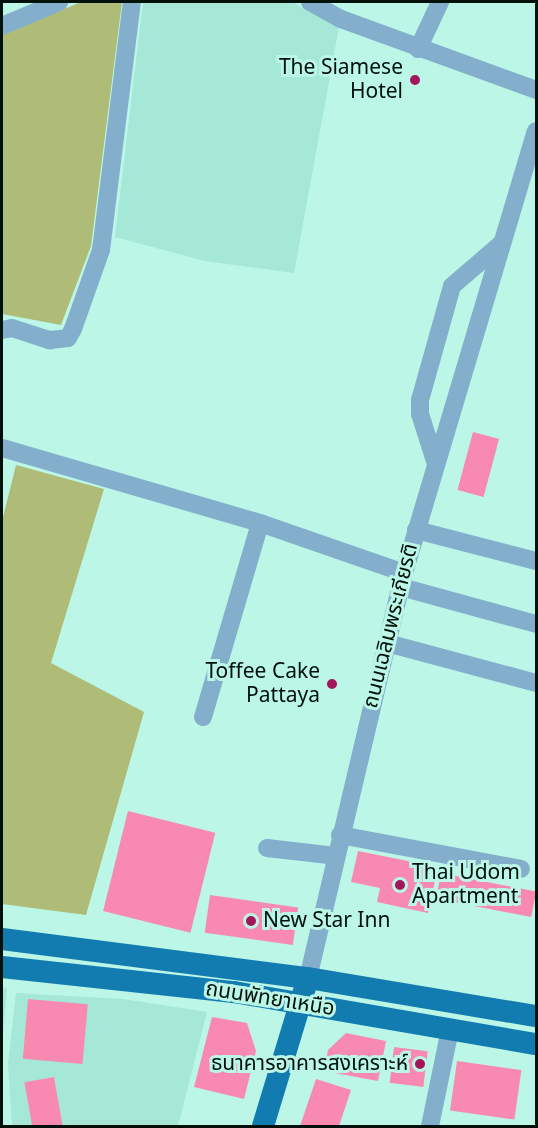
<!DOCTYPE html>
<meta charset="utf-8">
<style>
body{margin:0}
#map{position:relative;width:538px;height:1128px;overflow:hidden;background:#bbf6e7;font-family:Georgia,"Noto Sans Thai",serif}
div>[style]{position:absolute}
.built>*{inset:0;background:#a5e8d8}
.green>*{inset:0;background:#aebc78}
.building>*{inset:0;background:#f88ab1;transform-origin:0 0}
.minor>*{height:18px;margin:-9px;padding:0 9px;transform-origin:9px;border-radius:9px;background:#83afcc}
.major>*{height:22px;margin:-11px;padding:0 11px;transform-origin:11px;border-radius:11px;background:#127cb1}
.dots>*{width:16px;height:16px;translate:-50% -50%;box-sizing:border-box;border:3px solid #bbf6e7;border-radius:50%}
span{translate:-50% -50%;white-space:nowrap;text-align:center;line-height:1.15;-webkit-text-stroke:6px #bbf6e7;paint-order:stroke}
.poi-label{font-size:21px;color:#00110c}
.right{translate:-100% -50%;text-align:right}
.left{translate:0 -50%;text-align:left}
.street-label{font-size:21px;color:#00110c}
.frame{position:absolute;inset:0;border:3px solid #00110c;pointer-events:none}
</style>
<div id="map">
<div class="built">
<div style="clip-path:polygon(143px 2px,292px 2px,339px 27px,294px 273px,205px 261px,115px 237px)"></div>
<div style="clip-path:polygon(2px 988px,7px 988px,2px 1045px)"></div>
<div style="clip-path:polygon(16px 993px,123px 999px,207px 1012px,178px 1126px,12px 1126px,8px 1064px)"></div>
</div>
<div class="green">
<div style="clip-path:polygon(81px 2px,122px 2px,91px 246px,61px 325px,2px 314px,2px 35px)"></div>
<div style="clip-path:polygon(16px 465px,104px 489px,51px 663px,144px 712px,86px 915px,2px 904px,2px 521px)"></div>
</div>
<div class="building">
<div style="left:473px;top:432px;width:27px;height:60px;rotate:15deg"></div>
<div style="left:128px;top:811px;width:90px;height:103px;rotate:14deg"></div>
<div style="clip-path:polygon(358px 851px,438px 867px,428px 913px,377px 902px,380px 888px,351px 882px)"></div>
<div style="left:441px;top:873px;width:97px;height:26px;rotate:11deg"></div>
<div style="left:210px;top:895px;width:89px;height:38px;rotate:8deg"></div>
<div style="left:28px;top:999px;width:60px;height:60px;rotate:5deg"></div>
<div style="clip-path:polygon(212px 1017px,247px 1023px,256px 1051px,244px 1099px,194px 1087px)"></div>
<div style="clip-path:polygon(346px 1033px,386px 1041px,378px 1081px,324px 1071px,328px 1050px)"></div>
<div style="left:394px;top:1047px;width:34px;height:36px;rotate:7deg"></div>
<div style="left:457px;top:1061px;width:65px;height:50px;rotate:8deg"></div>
<div style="left:54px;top:1077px;width:50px;height:30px;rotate:80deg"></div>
<div style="clip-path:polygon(316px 1079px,351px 1090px,339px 1126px,300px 1126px)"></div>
</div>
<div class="minor">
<div style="left:310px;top:2px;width:35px;rotate:29deg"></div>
<div style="left:341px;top:19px;width:208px;rotate:20deg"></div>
<div style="left:2px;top:26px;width:62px;rotate:-22.8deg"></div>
<div style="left:418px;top:49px;width:52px;rotate:-64.9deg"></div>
<div style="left:2px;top:330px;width:10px;rotate:-11deg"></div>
<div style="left:12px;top:328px;width:40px;rotate:18deg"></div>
<div style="left:50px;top:340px;width:18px;rotate:-6deg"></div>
<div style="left:68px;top:338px;width:10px;rotate:-61deg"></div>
<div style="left:73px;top:329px;width:84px;rotate:-70.5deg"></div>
<div style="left:101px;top:250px;width:250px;rotate:-82.9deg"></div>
<div style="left:2px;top:448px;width:269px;rotate:16.2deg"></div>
<div style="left:260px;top:523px;width:152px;rotate:19.1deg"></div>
<div style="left:435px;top:461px;width:49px;rotate:-107.7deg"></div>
<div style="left:420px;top:414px;width:14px;rotate:-90deg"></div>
<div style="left:420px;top:400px;width:118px;rotate:-74.3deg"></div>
<div style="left:452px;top:286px;width:65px;rotate:-40.6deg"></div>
<div style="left:416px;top:530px;width:124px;rotate:14.5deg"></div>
<div style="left:401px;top:587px;width:140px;rotate:15.3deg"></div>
<div style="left:387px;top:643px;width:154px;rotate:15deg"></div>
<div style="left:203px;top:717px;width:202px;rotate:-73.6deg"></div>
<div style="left:340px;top:835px;width:184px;rotate:10.6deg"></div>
<div style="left:267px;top:848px;width:69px;rotate:6.6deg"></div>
<div style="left:308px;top:978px;width:416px;rotate:-76.7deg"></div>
<div style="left:404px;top:573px;width:461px;rotate:-73.4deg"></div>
<div style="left:430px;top:1126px;width:99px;rotate:-78.3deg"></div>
</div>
<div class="major">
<div style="left:2px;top:939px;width:308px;rotate:7.3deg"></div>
<div style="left:308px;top:978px;width:231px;rotate:9.5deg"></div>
<div style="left:2px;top:967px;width:233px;rotate:6.2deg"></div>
<div style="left:234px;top:992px;width:306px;rotate:9.8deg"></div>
<div style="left:263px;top:1126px;width:144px;rotate:-73.1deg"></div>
</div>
<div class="dots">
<div style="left:415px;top:80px;background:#a3165b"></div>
<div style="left:332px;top:684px;background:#a3165b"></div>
<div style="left:400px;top:885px;background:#a3165b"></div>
<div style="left:251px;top:921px;background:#a3165b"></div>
<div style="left:420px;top:1064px;background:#a3165b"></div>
</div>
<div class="poi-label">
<span class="right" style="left:403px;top:80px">The Siamese<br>Hotel</span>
<span class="right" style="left:320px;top:684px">Toffee Cake<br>Pattaya</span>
<span class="left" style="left:412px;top:885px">Thai Udom<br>Apartment</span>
<span class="left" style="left:263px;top:921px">New Star Inn</span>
<span class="right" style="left:408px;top:1064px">ธนาคารอาคารสงเคราะห์</span>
</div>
<div class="street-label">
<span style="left:391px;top:626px;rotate:-76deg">ถนนเฉลิมพระเกียรติ</span>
<span style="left:270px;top:999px;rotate:9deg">ถนนพัทยาเหนือ</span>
</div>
<div class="frame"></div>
</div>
